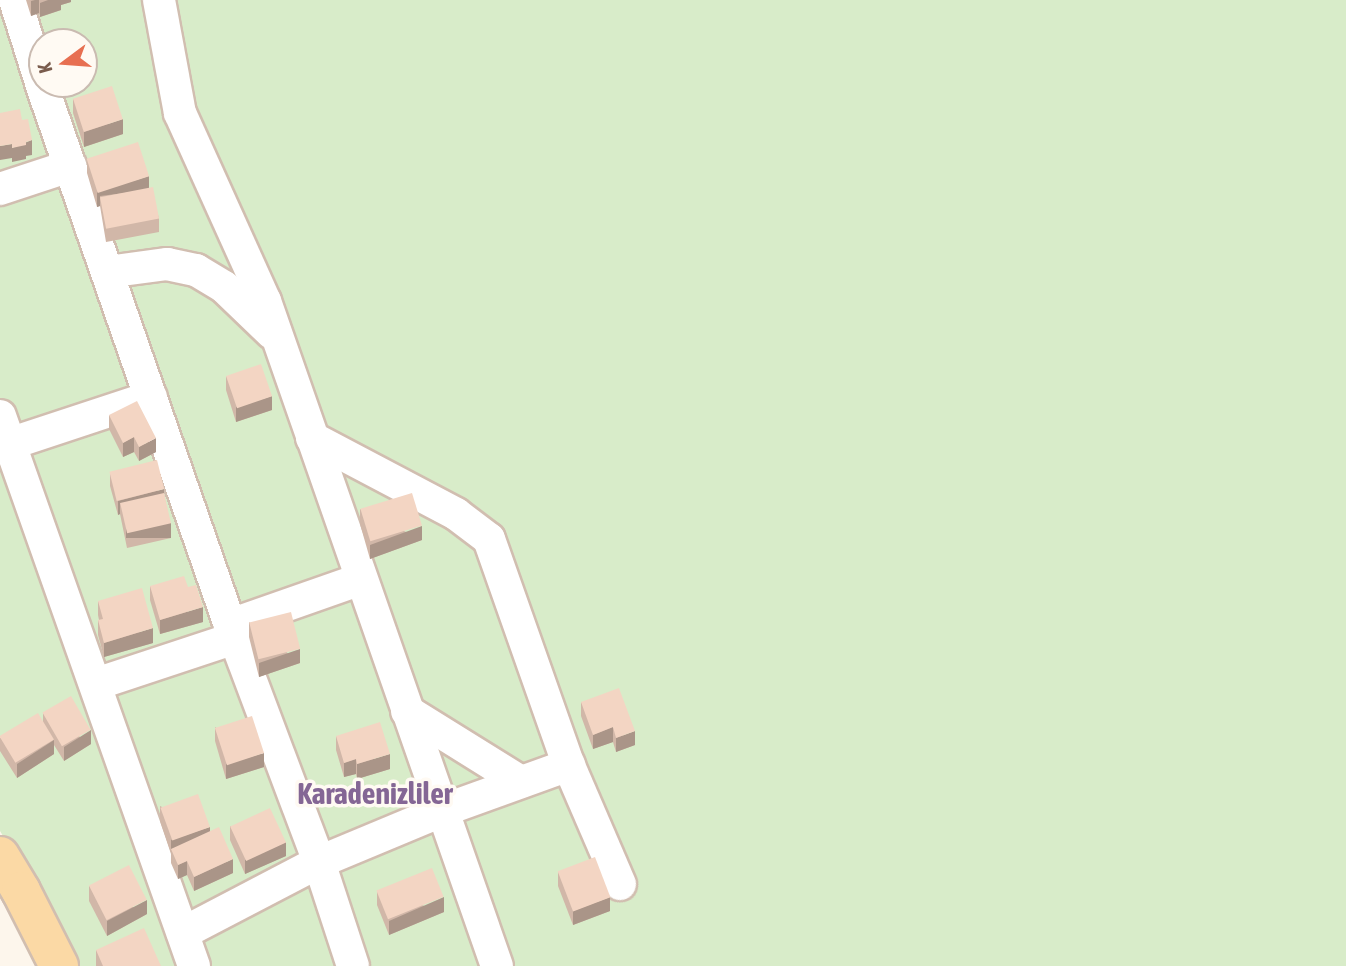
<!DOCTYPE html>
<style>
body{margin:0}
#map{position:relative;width:1346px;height:966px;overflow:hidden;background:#fdf6ec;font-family:"Asap Condensed",sans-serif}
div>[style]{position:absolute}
.green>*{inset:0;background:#d8ecc9}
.roads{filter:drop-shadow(2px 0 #d1beb0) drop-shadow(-2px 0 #d1beb0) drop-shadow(0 2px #d1beb0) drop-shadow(0 -2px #d1beb0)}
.minor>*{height:32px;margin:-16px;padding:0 16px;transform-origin:16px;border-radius:16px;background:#fff}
.major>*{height:38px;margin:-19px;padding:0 19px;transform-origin:19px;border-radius:19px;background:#fbd9a5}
.wall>*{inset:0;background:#d1b7a8}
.shaded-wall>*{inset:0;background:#aa9588;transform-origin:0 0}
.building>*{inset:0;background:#f3d5c3;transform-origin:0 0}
span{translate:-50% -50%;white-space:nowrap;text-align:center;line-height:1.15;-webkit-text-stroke:7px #fffaf3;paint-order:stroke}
.district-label{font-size:30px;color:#846695;font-weight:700}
.north{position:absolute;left:28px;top:28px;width:70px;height:70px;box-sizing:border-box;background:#fffaf3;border:2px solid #cabbb1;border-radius:50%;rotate:254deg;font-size:19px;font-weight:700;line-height:28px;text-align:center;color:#7a5c4d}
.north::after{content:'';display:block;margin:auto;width:24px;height:32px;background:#e76f51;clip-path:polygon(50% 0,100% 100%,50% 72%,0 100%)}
</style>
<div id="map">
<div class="green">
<div style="clip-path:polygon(evenodd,0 0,1346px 0,1346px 966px,72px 966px,32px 884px,0 831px,0 0,42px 42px,84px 42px,84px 84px,42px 84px,42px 42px)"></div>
</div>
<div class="roads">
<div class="minor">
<div style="left:15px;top:0;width:93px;rotate:72.5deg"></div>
<div style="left:43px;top:89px;width:568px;rotate:70.77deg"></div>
<div style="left:230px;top:625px;width:253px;rotate:69.4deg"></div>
<div style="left:319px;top:862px;width:109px;rotate:71.9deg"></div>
<div style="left:159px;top:0;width:115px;rotate:79.5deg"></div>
<div style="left:180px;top:113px;width:206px;rotate:65.7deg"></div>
<div style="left:265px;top:301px;width:704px;rotate:70.77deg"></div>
<div style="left:0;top:189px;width:74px;rotate:-18.2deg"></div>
<div style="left:107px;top:272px;width:61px;rotate:-7.6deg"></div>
<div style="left:167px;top:264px;width:30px;rotate:12deg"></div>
<div style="left:196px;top:270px;width:33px;rotate:31deg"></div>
<div style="left:224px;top:287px;width:66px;rotate:43.8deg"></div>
<div style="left:0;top:416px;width:583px;rotate:70.57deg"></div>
<div style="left:312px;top:438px;width:163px;rotate:27.8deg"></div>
<div style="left:456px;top:514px;width:41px;rotate:37.1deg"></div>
<div style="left:489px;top:539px;width:235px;rotate:70.6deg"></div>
<div style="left:567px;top:761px;width:134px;rotate:66.7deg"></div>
<div style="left:0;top:447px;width:159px;rotate:-18.3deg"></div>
<div style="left:230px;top:625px;width:139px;rotate:-19.3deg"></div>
<div style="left:96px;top:684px;width:146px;rotate:-18.3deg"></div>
<div style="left:407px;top:711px;width:134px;rotate:31.9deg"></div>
<div style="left:183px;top:933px;width:153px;rotate:-27.6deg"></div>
<div style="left:319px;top:862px;width:135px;rotate:-22.6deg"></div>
<div style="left:444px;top:810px;width:133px;rotate:-19.8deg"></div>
</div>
<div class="major">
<div style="left:0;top:856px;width:41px;rotate:59deg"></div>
<div style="left:21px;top:891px;width:84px;rotate:63.1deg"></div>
</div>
</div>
<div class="wall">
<div style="clip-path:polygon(26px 0,71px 0,71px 2px,61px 5px,61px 10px,40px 17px,39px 13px,31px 16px)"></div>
<div style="clip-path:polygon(73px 99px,123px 134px,84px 147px,73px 113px)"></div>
<div style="clip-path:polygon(87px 159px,149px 188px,159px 218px,159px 232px,106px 242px,100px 206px,97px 207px,87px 173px)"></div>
<div style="clip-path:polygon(226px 376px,272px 410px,236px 422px,226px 390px)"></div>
<div style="clip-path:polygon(109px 415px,156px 452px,139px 461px,134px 452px,123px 457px,109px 429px)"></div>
<div style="clip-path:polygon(110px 472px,164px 493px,171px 538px,127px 548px,120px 514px,118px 515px,110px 486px)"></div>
<div style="clip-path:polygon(360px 509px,422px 540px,370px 559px,360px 524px)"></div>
<div style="clip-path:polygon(150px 586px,203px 622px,160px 634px,150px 600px)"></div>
<div style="clip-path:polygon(98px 601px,153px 643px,104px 657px,98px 635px,98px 620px,99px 620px,98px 615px)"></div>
<div style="clip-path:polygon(249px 622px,300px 663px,259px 677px,249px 637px)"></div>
<div style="clip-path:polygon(581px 702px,635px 745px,616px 752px,613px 742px,593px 749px,581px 716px)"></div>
<div style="clip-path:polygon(43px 713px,91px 744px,64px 761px,54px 745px,54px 754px,17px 778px,0 751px,0 737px,43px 723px)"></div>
<div style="clip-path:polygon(215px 727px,264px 767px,226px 779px,215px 741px)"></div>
<div style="clip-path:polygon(336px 736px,390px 769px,357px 779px,356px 774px,344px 777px,336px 750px)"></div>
<div style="clip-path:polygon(160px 806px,210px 831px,233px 873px,194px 891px,187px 875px,178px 879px,171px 863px,171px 854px,160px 821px)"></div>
<div style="clip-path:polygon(230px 826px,286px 856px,245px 874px,230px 840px)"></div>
<div style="clip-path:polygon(558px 871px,610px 911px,573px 925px,558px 886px)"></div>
<div style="clip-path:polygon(89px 886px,147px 914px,107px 936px,89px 901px)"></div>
<div style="clip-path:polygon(377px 891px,444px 912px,389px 935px,377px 905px)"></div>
<div style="clip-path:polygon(96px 950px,161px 966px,96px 966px)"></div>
</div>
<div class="shaded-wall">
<div style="clip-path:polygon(35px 0,39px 0,39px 13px,31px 16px,31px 1px)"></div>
<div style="clip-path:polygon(48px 0,71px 0,71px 2px,61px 5px,61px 10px,40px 17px,40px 3px)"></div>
<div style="clip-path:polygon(123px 119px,123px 134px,84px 147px,84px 132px)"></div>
<div style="clip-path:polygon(32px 140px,32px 155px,26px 156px,26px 159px,12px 162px,12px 148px)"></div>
<div style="clip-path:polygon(12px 144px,12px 158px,0 160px,0 146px)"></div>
<div style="clip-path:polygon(149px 176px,149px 190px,100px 196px,100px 206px,97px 207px,97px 192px)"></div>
<div style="clip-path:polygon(272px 396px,272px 410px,236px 422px,236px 407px)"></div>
<div style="clip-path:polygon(134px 437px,134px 452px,123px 457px,123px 443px)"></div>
<div style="clip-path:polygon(156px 438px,156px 452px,139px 461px,139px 447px)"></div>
<div style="clip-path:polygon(164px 489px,164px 503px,120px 503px,120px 514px,118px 515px,118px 501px)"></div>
<div style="left:171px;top:523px;width:15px;height:45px;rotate:90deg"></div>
<div style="clip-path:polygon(422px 526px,422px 540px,370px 559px,370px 545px)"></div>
<div style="clip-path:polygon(203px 607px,203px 622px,160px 634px,160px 620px)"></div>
<div style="clip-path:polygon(153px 628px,153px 643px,104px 657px,104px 643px)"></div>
<div style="clip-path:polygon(300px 649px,300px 663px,259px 677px,259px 663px)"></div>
<div style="clip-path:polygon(613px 727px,613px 742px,593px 749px,593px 735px)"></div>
<div style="clip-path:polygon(91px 730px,91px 744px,64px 761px,64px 747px)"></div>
<div style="clip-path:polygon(635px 731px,635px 745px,616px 752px,616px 738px)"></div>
<div style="clip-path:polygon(54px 740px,54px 754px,17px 778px,17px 764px)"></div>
<div style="clip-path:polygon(264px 753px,264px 767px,226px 779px,226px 764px)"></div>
<div style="clip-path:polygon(390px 754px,390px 769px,357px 779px,357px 764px)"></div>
<div style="clip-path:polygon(356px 759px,356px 774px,344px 777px,344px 763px)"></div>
<div style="clip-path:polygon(210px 827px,210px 842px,171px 849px,171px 854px,171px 840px)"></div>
<div style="clip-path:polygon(286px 842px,286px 856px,245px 874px,245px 860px)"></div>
<div style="clip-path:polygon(233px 859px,233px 873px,194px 891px,194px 877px)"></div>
<div style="clip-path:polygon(187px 861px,187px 875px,178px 879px,178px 865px)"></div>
<div style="clip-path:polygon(444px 897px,444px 912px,389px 935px,389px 921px)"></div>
<div style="clip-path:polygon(610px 897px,610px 911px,573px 925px,573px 911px)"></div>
<div style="clip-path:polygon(147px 900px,147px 914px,107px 936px,107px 921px)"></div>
</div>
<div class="building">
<div style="left:112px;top:86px;width:35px;height:41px;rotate:72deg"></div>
<div style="clip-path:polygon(20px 109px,22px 120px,28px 119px,32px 140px,26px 142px,26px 145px,12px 148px,12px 144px,0 146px,0 113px)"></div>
<div style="left:138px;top:142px;width:36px;height:54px;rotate:72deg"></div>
<div style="left:153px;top:187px;width:32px;height:54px;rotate:79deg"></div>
<div style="left:261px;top:364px;width:34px;height:37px;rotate:71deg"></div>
<div style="clip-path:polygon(137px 401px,156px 438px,139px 447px,134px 437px,123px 443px,109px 415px)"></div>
<div style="left:157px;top:460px;width:30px;height:49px;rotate:76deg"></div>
<div style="left:164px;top:493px;width:31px;height:45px;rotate:77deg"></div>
<div style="left:412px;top:493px;width:34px;height:54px;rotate:73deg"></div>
<div style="clip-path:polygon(184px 576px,188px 587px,196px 585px,203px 607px,160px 620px,150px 586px)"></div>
<div style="clip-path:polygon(142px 588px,153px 628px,104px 643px,98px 620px,103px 619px,98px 601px)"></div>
<div style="left:291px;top:612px;width:38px;height:43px;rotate:76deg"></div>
<div style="clip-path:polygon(619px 688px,635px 731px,616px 738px,613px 727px,593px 735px,581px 702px)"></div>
<div style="left:71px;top:696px;width:39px;height:33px;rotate:60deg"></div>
<div style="left:38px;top:713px;width:31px;height:45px;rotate:59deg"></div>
<div style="left:252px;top:716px;width:39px;height:39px;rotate:72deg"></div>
<div style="clip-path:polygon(380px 722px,390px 754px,357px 764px,356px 759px,344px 763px,336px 736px)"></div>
<div style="left:198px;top:794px;width:35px;height:40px;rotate:70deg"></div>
<div style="left:270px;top:808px;width:38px;height:44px;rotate:65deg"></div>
<div style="clip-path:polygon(219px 827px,233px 859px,194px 877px,187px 861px,178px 865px,171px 849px)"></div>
<div style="left:595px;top:857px;width:43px;height:40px;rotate:69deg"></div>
<div style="left:129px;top:865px;width:39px;height:45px;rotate:63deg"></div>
<div style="left:432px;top:868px;width:31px;height:60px;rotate:68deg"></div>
<div style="clip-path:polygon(144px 928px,161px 966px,103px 966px,96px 950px)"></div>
</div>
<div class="district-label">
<span style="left:375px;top:793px">Karadenizliler</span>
</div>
<div class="north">K</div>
</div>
